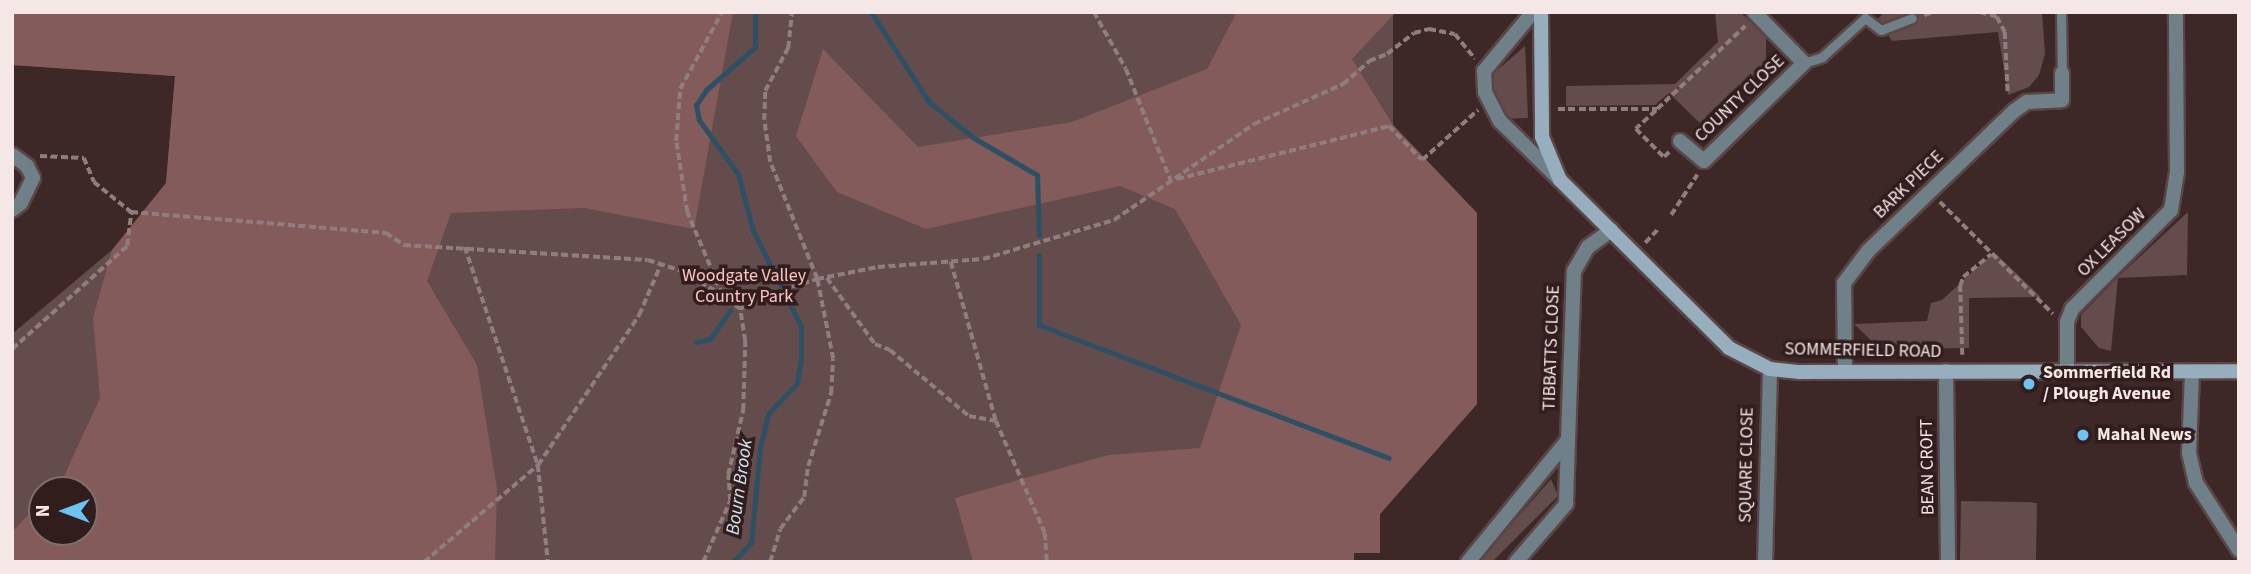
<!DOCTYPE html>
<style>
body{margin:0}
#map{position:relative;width:2251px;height:574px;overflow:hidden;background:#3d2727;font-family:"Source Sans 3",sans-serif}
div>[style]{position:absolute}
.green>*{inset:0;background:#644c4c;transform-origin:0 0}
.forest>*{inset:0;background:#825b5a}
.stream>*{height:5px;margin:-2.5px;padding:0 2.5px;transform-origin:2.5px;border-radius:2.5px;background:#2e5064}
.path>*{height:3.5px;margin-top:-1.75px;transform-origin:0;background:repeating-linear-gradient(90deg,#907e7e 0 7px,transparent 0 10.5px)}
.roads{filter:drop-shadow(2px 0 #5b4646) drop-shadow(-2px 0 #5b4646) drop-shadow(0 2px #5b4646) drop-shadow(0 -2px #5b4646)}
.lane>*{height:9px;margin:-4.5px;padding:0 4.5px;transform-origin:4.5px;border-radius:4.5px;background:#708089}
.street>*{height:14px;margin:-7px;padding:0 7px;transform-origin:7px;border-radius:7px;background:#708089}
.secondary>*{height:14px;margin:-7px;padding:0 7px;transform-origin:7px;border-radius:7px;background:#96aebe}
.dots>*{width:19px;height:19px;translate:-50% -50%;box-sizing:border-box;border:4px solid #321d1d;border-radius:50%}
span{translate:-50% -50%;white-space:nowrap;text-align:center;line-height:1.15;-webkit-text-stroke:7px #321d1d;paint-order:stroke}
.street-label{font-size:18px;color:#f6e7e7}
.park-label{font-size:18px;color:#fdc4c3}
.poi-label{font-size:18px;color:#f6e7e7;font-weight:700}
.left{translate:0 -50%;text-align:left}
.water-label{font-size:19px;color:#d0e8f7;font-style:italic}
.frame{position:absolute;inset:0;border:14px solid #f6e7e7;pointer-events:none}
.north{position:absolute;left:28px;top:476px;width:70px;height:70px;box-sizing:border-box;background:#321d1d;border:2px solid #806e6e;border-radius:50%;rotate:270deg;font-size:19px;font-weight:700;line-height:28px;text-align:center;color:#f6e7e7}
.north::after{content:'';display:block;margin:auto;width:24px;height:32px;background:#6cc3f2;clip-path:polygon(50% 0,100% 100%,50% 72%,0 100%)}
</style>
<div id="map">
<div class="green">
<div style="clip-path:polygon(evenodd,12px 12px,1396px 12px,1393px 13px,1393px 125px,1477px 213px,1477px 404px,1380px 514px,1380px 553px,1354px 553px,1354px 562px,12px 562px,12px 334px,112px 250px,166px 183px,175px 76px,12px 65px,12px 12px,42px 490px,84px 490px,84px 532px,42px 532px,42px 490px)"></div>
<div style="clip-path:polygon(1715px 12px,1740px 12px,1766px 36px,1766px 62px,1758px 80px,1705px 128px,1669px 93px,1655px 105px,1566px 106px,1566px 86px,1675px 84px,1718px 42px)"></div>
<div style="clip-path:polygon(1884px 12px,2042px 12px,2045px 54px,2039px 75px,2029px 87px,2008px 95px,1998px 32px,1892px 41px,1878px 19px)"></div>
<div style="clip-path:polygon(1525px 46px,1528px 118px,1504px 119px,1492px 98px,1494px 73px)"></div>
<div style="clip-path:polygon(2188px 212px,2187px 275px,2118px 278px,2111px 351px,2099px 348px,2081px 327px,2081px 315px,2118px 277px)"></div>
<div style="clip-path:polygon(1994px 252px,2041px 297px,1969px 298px,1969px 348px,1880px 349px,1854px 324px,1927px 321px,1931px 303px,1942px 300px)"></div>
<div style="clip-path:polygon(1551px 479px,1558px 496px,1492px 562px,1478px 562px)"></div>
<div style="left:1961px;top:501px;width:76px;height:61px;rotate:1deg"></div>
</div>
<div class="forest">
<div style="clip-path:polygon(12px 12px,733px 12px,694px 229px,584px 208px,451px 213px,427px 281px,477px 365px,497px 489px,495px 562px,12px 562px,12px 532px,42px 500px,42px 532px,84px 532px,84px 490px,52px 490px,63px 478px,100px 398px,93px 318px,112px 250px,166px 183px,175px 76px,12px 65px)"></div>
<div style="clip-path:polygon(1237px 12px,1396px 12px,1352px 59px,1393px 125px,1477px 213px,1477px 404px,1380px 514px,1380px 553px,1354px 553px,1354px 562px,973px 562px,955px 498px,1108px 455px,1200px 448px,1241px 325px,1175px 209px,1120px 186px,926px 229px,837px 192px,796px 136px,823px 49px,918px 147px,1072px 122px,1207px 69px)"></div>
</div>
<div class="stream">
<div style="left:871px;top:12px;width:107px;rotate:57.2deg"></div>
<div style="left:929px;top:102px;width:58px;rotate:38.7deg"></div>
<div style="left:974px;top:138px;width:73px;rotate:30.4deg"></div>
<div style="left:1037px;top:175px;width:60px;rotate:88.1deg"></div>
<div style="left:1039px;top:255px;width:70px;rotate:90deg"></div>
<div style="left:1039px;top:325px;width:374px;rotate:20.8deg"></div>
<div style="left:696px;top:342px;width:14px;rotate:-12deg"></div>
<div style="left:710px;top:339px;width:35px;rotate:-55deg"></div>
<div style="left:733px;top:562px;width:26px;rotate:-47deg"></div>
<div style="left:751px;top:543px;width:96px;rotate:-84.6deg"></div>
<div style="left:760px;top:447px;width:34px;rotate:-76deg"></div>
<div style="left:768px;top:414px;width:42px;rotate:-46.9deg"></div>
<div style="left:797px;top:383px;width:25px;rotate:-81deg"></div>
<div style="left:801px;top:358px;width:32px;rotate:-90deg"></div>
<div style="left:801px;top:326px;width:106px;rotate:-116.8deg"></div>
<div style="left:753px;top:231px;width:59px;rotate:-104.7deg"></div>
<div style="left:738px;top:174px;width:67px;rotate:-125.8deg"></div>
<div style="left:699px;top:120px;width:15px;rotate:-101deg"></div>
<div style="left:696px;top:105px;width:18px;rotate:-56deg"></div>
<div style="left:706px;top:90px;width:65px;rotate:-41.3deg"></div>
<div style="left:755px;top:47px;width:35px;rotate:-90deg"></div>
</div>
<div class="path">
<div style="left:1094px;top:12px;width:65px;rotate:60.7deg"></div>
<div style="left:1126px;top:69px;width:121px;rotate:68.1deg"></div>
<div style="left:1980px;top:12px;width:18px;rotate:16deg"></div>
<div style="left:1997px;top:17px;width:17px;rotate:62deg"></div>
<div style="left:2005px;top:32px;width:63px;rotate:87.3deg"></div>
<div style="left:1924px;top:15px;width:10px;rotate:-17deg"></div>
<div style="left:1558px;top:109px;width:99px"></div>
<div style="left:1657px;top:109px;width:121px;rotate:-43.3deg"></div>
<div style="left:1656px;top:111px;width:27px;rotate:138deg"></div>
<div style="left:1636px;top:129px;width:40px;rotate:45deg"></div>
<div style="left:1664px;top:157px;width:7px;rotate:-45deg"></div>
<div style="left:40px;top:156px;width:44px;rotate:2.6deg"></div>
<div style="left:84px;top:158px;width:26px;rotate:67deg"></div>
<div style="left:94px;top:182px;width:48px;rotate:39deg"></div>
<div style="left:131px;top:212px;width:256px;rotate:4.7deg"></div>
<div style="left:386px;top:233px;width:22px;rotate:34deg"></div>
<div style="left:404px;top:245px;width:244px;rotate:3.5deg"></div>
<div style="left:648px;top:260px;width:36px;rotate:18deg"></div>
<div style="left:682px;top:271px;width:47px;rotate:31deg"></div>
<div style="left:1177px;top:179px;width:219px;rotate:-14deg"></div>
<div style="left:1389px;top:126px;width:47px;rotate:45.9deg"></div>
<div style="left:1422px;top:160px;width:75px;rotate:-41.8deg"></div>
<div style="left:1940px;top:202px;width:159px;rotate:44.7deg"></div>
<div style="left:1671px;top:215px;width:48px;rotate:-57deg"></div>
<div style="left:1645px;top:243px;width:19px;rotate:-47deg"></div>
<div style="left:465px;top:247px;width:230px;rotate:71.5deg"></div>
<div style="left:538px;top:465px;width:98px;rotate:84.1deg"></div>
<div style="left:951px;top:262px;width:165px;rotate:74.2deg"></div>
<div style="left:996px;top:421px;width:122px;rotate:66.4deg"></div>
<div style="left:1045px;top:533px;width:29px;rotate:86deg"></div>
<div style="left:827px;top:278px;width:82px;rotate:54deg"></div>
<div style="left:875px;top:344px;width:16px;rotate:22deg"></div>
<div style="left:890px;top:350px;width:103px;rotate:39.9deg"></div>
<div style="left:969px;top:416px;width:27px;rotate:10deg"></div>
<div style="left:740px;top:309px;width:26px;rotate:-31deg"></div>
<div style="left:762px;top:296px;width:58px;rotate:-17.2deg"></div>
<div style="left:817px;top:279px;width:62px;rotate:-11.1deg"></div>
<div style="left:878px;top:267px;width:105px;rotate:-4.4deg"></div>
<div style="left:983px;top:259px;width:137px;rotate:-16.6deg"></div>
<div style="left:1114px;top:220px;width:170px;rotate:-34.4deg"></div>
<div style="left:1254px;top:124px;width:98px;rotate:-24.2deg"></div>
<div style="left:1343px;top:84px;width:35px;rotate:-41deg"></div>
<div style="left:1369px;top:61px;width:19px;rotate:-21deg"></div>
<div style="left:1387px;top:54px;width:34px;rotate:-38deg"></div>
<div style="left:1414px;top:33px;width:16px;rotate:-15deg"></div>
<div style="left:1429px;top:29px;width:26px;rotate:11deg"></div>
<div style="left:1455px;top:34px;width:32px;rotate:51deg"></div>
<div style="left:12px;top:349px;width:154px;rotate:-41.8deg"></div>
<div style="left:127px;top:246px;width:34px;rotate:-83deg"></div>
<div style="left:1962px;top:355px;width:69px;rotate:-91.7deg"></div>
<div style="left:1960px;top:286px;width:9px;rotate:-72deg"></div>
<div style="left:1963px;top:277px;width:36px;rotate:-39deg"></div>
<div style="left:424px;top:562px;width:150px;rotate:-40.4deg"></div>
<div style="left:538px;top:465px;width:181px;rotate:-56deg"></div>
<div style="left:639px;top:315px;width:56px;rotate:-66.7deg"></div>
<div style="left:703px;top:562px;width:67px;rotate:-66.1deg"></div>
<div style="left:730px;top:501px;width:26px;rotate:-94deg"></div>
<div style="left:728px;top:475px;width:67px;rotate:-77deg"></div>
<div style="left:743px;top:410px;width:69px;rotate:-88.3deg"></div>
<div style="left:745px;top:341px;width:32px;rotate:-99deg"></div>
<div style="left:740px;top:309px;width:23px;rotate:-142deg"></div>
<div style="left:722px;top:295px;width:90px;rotate:-112.9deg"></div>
<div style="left:687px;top:212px;width:72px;rotate:-98.8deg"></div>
<div style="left:676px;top:141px;width:52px;rotate:-85.6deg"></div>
<div style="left:680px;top:89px;width:88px;rotate:-61.4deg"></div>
<div style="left:770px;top:562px;width:34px;rotate:-73deg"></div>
<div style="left:780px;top:529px;width:40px;rotate:-53deg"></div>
<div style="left:804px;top:497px;width:31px;rotate:-83deg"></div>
<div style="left:808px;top:466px;width:77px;rotate:-72.5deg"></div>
<div style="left:831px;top:393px;width:34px;rotate:-87deg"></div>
<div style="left:833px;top:359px;width:82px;rotate:-101.3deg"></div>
<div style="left:817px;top:279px;width:126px;rotate:-111.9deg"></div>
<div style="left:770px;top:162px;width:42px;rotate:-98.1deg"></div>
<div style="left:764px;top:120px;width:29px;rotate:-88deg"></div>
<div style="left:765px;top:91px;width:49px;rotate:-61.9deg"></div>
<div style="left:788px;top:48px;width:36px;rotate:-84deg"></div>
</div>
<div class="roads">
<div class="lane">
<div style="left:2061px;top:12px;width:61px;rotate:89.1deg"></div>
<div style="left:1804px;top:63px;width:19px;rotate:-18deg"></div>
<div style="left:1822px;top:57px;width:58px;rotate:-42.2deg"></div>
<div style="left:1865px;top:18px;width:20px;rotate:37deg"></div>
<div style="left:1881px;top:30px;width:33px;rotate:-21deg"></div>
</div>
<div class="street">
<div style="left:1533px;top:12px;width:77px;rotate:129.7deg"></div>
<div style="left:1484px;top:71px;width:21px;rotate:87deg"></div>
<div style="left:1485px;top:92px;width:33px;rotate:63deg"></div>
<div style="left:1500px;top:121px;width:83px;rotate:44.5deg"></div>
<div style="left:1680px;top:141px;width:31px;rotate:40deg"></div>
<div style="left:1704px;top:161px;width:140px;rotate:-44.4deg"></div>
<div style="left:1804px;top:63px;width:71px;rotate:-134.4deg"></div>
<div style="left:12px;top:155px;width:19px;rotate:36deg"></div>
<div style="left:27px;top:166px;width:13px;rotate:63deg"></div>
<div style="left:33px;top:178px;width:28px;rotate:116deg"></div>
<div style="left:21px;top:203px;width:11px;rotate:142deg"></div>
<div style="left:1946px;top:371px;width:191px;rotate:89.4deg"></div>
<div style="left:2067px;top:371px;width:49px;rotate:-90deg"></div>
<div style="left:2067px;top:322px;width:14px;rotate:-69deg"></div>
<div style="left:2072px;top:309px;width:140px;rotate:-45deg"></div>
<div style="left:2171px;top:210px;width:38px;rotate:-81deg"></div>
<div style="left:2177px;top:172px;width:160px;rotate:-90.4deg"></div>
<div style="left:1845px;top:372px;width:89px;rotate:-90.6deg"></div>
<div style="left:1844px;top:283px;width:40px;rotate:-53deg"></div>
<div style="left:1868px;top:251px;width:202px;rotate:-43.8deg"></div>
<div style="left:2014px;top:111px;width:16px;rotate:-35deg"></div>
<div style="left:2027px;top:102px;width:35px;rotate:-3deg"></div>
<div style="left:2062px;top:100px;width:27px;rotate:-90deg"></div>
<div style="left:2192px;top:372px;width:81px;rotate:92.1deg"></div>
<div style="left:2189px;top:453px;width:31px;rotate:77deg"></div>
<div style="left:2196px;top:483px;width:80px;rotate:57.3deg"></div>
<div style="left:1468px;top:562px;width:158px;rotate:-50.7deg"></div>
<div style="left:1568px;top:440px;width:169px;rotate:-88deg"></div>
<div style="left:1574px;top:271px;width:28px;rotate:-60deg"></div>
<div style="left:1588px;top:247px;width:29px;rotate:-36deg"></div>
<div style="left:1516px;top:562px;width:77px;rotate:-49.2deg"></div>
<div style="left:1566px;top:504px;width:64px;rotate:-88.2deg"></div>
<div style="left:1765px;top:562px;width:193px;rotate:-88.5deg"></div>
</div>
<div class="secondary">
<div style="left:1541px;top:12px;width:125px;rotate:89.5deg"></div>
<div style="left:1542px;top:137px;width:47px;rotate:67.3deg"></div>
<div style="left:1560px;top:180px;width:238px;rotate:44.8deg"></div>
<div style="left:1729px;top:348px;width:46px;rotate:27.1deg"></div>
<div style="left:1770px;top:369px;width:30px;rotate:6deg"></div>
<div style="left:1800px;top:372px;width:439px;rotate:-0.1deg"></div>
</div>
</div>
<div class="dots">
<div style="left:2029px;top:384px;background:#6cc3f2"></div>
<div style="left:2083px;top:435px;background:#6cc3f2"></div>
</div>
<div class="street-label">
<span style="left:1740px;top:99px;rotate:-44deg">COUNTY CLOSE</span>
<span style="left:1909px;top:185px;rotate:-44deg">BARK PIECE</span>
<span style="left:2112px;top:243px;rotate:-45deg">OX LEASOW</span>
<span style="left:1552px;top:348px;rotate:-88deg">TIBBATTS CLOSE</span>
<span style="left:1863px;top:351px;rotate:1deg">SOMMERFIELD ROAD</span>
<span style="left:1747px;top:465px;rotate:-89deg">SQUARE CLOSE</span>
<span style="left:1928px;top:467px;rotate:-91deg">BEAN CROFT</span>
</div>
<div class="park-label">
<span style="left:744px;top:287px">Woodgate Valley<br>Country Park</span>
</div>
<div class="poi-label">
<span class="left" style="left:2043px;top:384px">Sommerfield Rd<br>/ Plough Avenue</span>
<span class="left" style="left:2097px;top:435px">Mahal News</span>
</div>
<div class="water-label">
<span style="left:740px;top:487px;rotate:-82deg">Bourn Brook</span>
</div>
<div class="frame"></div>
<div class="north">N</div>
</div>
